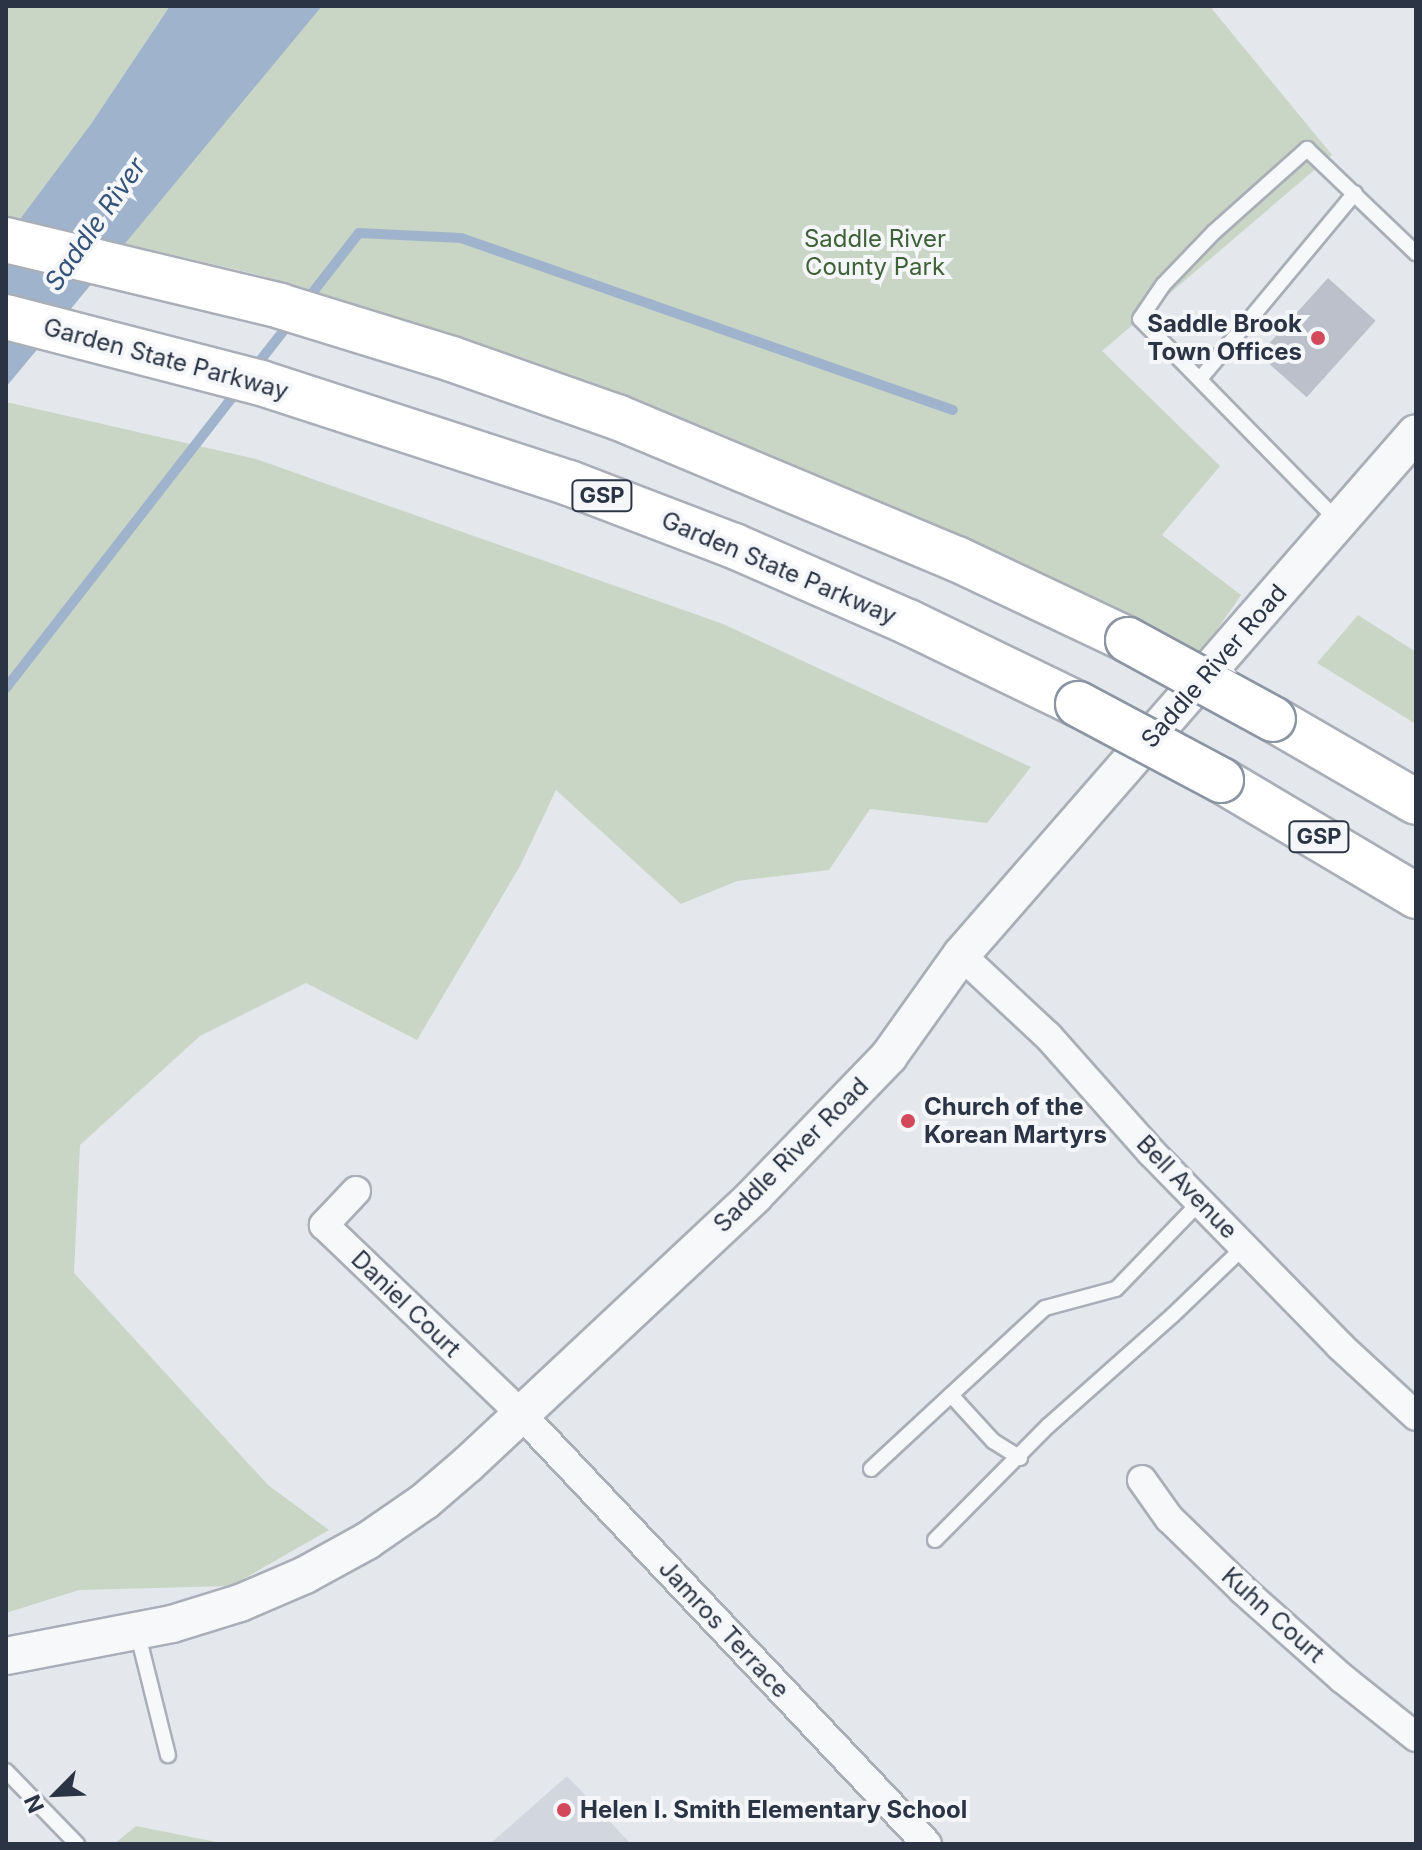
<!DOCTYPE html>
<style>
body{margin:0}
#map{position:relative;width:1422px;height:1850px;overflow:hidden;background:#e4e7ec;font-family:Inter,sans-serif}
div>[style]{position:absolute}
.built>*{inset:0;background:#d2d6de}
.green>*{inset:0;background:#c9d6c5}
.water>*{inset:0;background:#9fb4cc}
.stream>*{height:10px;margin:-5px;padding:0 5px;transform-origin:5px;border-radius:5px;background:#9fb4cc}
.building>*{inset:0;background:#bbc0ca;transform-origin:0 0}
.roads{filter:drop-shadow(2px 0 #a9aeb7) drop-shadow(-2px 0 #a9aeb7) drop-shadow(0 2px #a9aeb7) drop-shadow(0 -2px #a9aeb7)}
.service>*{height:14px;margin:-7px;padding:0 7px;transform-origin:7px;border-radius:7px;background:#f7f8fa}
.minor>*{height:28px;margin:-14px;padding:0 14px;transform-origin:14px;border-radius:14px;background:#f7f8fa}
.tertiary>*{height:36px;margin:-18px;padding:0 18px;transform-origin:18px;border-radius:18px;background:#f7f8fa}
.motorway>*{height:44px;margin:-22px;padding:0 22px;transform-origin:22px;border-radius:22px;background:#fff}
.bridges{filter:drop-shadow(2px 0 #8b94a3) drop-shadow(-2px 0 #8b94a3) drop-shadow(0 2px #8b94a3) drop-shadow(0 -2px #8b94a3)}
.motorway-bridge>*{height:44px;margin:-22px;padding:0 22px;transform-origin:22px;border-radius:22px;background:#fff}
.dots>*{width:22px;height:22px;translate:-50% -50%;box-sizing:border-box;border:4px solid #f4f6f9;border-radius:50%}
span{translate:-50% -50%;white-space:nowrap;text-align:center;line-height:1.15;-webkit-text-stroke:8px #f4f6f9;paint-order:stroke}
.shield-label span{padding:2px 6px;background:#f4f6f9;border:2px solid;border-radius:6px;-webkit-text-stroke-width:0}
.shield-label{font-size:22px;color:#2b3445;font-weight:700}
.park-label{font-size:24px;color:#3f6138}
.poi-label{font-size:24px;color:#2b3445;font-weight:700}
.right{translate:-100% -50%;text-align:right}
.left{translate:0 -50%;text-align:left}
.street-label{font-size:24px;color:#2b3445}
.water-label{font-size:26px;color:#34527a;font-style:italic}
.frame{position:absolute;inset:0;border:8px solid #2b3445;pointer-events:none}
.north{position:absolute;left:16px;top:1754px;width:80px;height:80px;-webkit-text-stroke:6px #f4f6f9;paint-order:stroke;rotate:246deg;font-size:22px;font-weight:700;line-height:32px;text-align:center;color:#2b3445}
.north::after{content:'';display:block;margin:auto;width:28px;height:36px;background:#2b3445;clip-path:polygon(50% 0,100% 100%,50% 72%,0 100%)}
</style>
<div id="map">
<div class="built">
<div style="clip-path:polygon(567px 1776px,631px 1844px,490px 1844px)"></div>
</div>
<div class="green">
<div style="clip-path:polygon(6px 6px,1215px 6px,1212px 9px,1332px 155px,1102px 351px,1220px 466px,1162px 535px,1241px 595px,1188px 672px,673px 430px,263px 276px,6px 216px)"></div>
<div style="clip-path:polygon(6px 402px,256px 459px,723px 624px,1031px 767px,987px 823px,870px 809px,829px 870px,737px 881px,681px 904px,556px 790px,520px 866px,417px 1040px,306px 983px,200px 1036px,80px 1145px,74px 1273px,268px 1485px,329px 1530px,231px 1586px,79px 1590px,6px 1613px)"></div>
<div style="clip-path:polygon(1358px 615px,1416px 652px,1416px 724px,1317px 663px)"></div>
<div style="clip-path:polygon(136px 1826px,226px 1844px,114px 1844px)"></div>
</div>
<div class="water">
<div style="clip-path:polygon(170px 6px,322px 6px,6px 387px,6px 238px,91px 124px)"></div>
</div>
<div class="stream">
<div style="left:306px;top:301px;width:86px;rotate:-52.1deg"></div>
<div style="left:359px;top:233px;width:102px;rotate:2.8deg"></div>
<div style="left:461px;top:238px;width:521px;rotate:19.27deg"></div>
<div style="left:252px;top:371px;width:65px;rotate:-51.9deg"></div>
<div style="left:6px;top:688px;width:378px;rotate:-52.1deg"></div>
</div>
<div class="building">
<div style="left:1328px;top:278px;width:64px;height:103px;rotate:42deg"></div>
</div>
<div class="roads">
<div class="service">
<div style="left:1200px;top:379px;width:242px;rotate:-50.2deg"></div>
<div style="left:1339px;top:522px;width:284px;rotate:-134.4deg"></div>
<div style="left:1140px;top:319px;width:41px;rotate:-55.9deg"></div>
<div style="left:1163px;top:285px;width:74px;rotate:-46.1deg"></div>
<div style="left:1214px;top:232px;width:125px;rotate:-41.7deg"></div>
<div style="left:1307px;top:149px;width:151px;rotate:43.7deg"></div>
<div style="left:951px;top:1395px;width:62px;rotate:47.6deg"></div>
<div style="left:993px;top:1441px;width:32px;rotate:32deg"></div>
<div style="left:871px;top:1469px;width:237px;rotate:-42.8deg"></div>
<div style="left:1045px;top:1308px;width:73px;rotate:-15deg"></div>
<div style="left:1116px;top:1289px;width:121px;rotate:-46deg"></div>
<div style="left:935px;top:1540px;width:161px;rotate:-45.3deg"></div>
<div style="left:1048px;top:1426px;width:167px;rotate:-41.6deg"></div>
<div style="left:1173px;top:1315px;width:98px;rotate:-43.8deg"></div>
<div style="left:137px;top:1631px;width:128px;rotate:76deg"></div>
<div style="left:6px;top:1771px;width:102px;rotate:45.8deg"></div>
</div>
<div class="minor">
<div style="left:961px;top:955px;width:119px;rotate:43deg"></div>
<div style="left:1048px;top:1036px;width:155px;rotate:48.4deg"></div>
<div style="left:1151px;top:1152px;width:271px;rotate:45.7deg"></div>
<div style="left:1340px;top:1346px;width:103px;rotate:42.6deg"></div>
<div style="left:356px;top:1191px;width:47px;rotate:133.3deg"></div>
<div style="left:324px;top:1225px;width:273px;rotate:43.8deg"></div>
<div style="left:521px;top:1414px;width:591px;rotate:46.64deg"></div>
<div style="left:1142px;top:1480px;width:47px;rotate:54.6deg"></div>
<div style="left:1169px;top:1518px;width:103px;rotate:44.2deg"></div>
<div style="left:1243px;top:1590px;width:134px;rotate:41.7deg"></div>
<div style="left:1343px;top:1679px;width:93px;rotate:38.5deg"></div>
</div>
<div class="tertiary">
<div style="left:6px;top:1656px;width:169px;rotate:-10.9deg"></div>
<div style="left:172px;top:1624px;width:71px;rotate:-17.2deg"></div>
<div style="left:240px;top:1603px;width:71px;rotate:-23.3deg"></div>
<div style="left:305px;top:1575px;width:71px;rotate:-28.7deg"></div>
<div style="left:367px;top:1541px;width:70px;rotate:-34.6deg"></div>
<div style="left:425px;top:1501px;width:57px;rotate:-40.7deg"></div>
<div style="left:468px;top:1464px;width:392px;rotate:-43.1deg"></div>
<div style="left:754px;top:1196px;width:194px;rotate:-46deg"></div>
<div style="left:889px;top:1056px;width:124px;rotate:-54.5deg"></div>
<div style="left:961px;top:955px;width:692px;rotate:-48.92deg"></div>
</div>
<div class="motorway">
<div style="left:6px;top:240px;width:282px;rotate:13.5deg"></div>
<div style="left:280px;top:306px;width:180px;rotate:17.1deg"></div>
<div style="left:452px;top:359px;width:175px;rotate:19.4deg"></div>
<div style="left:617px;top:417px;width:368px;rotate:22.7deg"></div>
<div style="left:957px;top:559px;width:189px;rotate:25.3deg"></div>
<div style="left:6px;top:317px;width:263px;rotate:14.5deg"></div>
<div style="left:261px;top:383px;width:324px;rotate:18deg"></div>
<div style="left:569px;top:483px;width:177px;rotate:20.9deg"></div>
<div style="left:734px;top:546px;width:190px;rotate:23.6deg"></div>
<div style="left:908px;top:622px;width:189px;rotate:25.8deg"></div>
<div style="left:1273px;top:719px;width:165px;rotate:30.1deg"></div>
<div style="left:1221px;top:780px;width:227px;rotate:30.7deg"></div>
</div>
</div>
<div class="bridges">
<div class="motorway-bridge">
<div style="left:1128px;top:640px;width:165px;rotate:28.6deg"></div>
<div style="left:1078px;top:704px;width:162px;rotate:28deg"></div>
</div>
</div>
<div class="dots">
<div style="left:1318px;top:338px;background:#d1495b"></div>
<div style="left:908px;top:1121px;background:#d1495b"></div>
<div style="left:564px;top:1810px;background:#d1495b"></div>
</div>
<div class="shield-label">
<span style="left:602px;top:496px">GSP</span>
<span style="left:1319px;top:837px">GSP</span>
</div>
<div class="park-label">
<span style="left:875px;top:253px">Saddle River<br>County Park</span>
</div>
<div class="poi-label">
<span class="right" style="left:1302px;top:338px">Saddle Brook<br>Town Offices</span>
<span class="left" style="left:924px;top:1121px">Church of the<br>Korean Martyrs</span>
<span class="left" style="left:580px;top:1810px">Helen I. Smith Elementary School</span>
</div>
<div class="street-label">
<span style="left:166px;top:359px;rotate:15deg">Garden State Parkway</span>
<span style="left:779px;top:568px;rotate:23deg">Garden State Parkway</span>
<span style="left:1214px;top:666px;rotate:-49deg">Saddle River Road</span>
<span style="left:791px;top:1155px;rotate:-45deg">Saddle River Road</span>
<span style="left:1187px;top:1187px;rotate:46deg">Bell Avenue</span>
<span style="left:406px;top:1304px;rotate:44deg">Daniel Court</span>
<span style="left:1273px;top:1615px;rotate:42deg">Kuhn Court</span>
<span style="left:724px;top:1629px;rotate:47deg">Jamros Terrace</span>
</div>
<div class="water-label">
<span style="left:95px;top:224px;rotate:-55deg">Saddle River</span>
</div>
<div class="frame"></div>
<div class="north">N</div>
</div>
